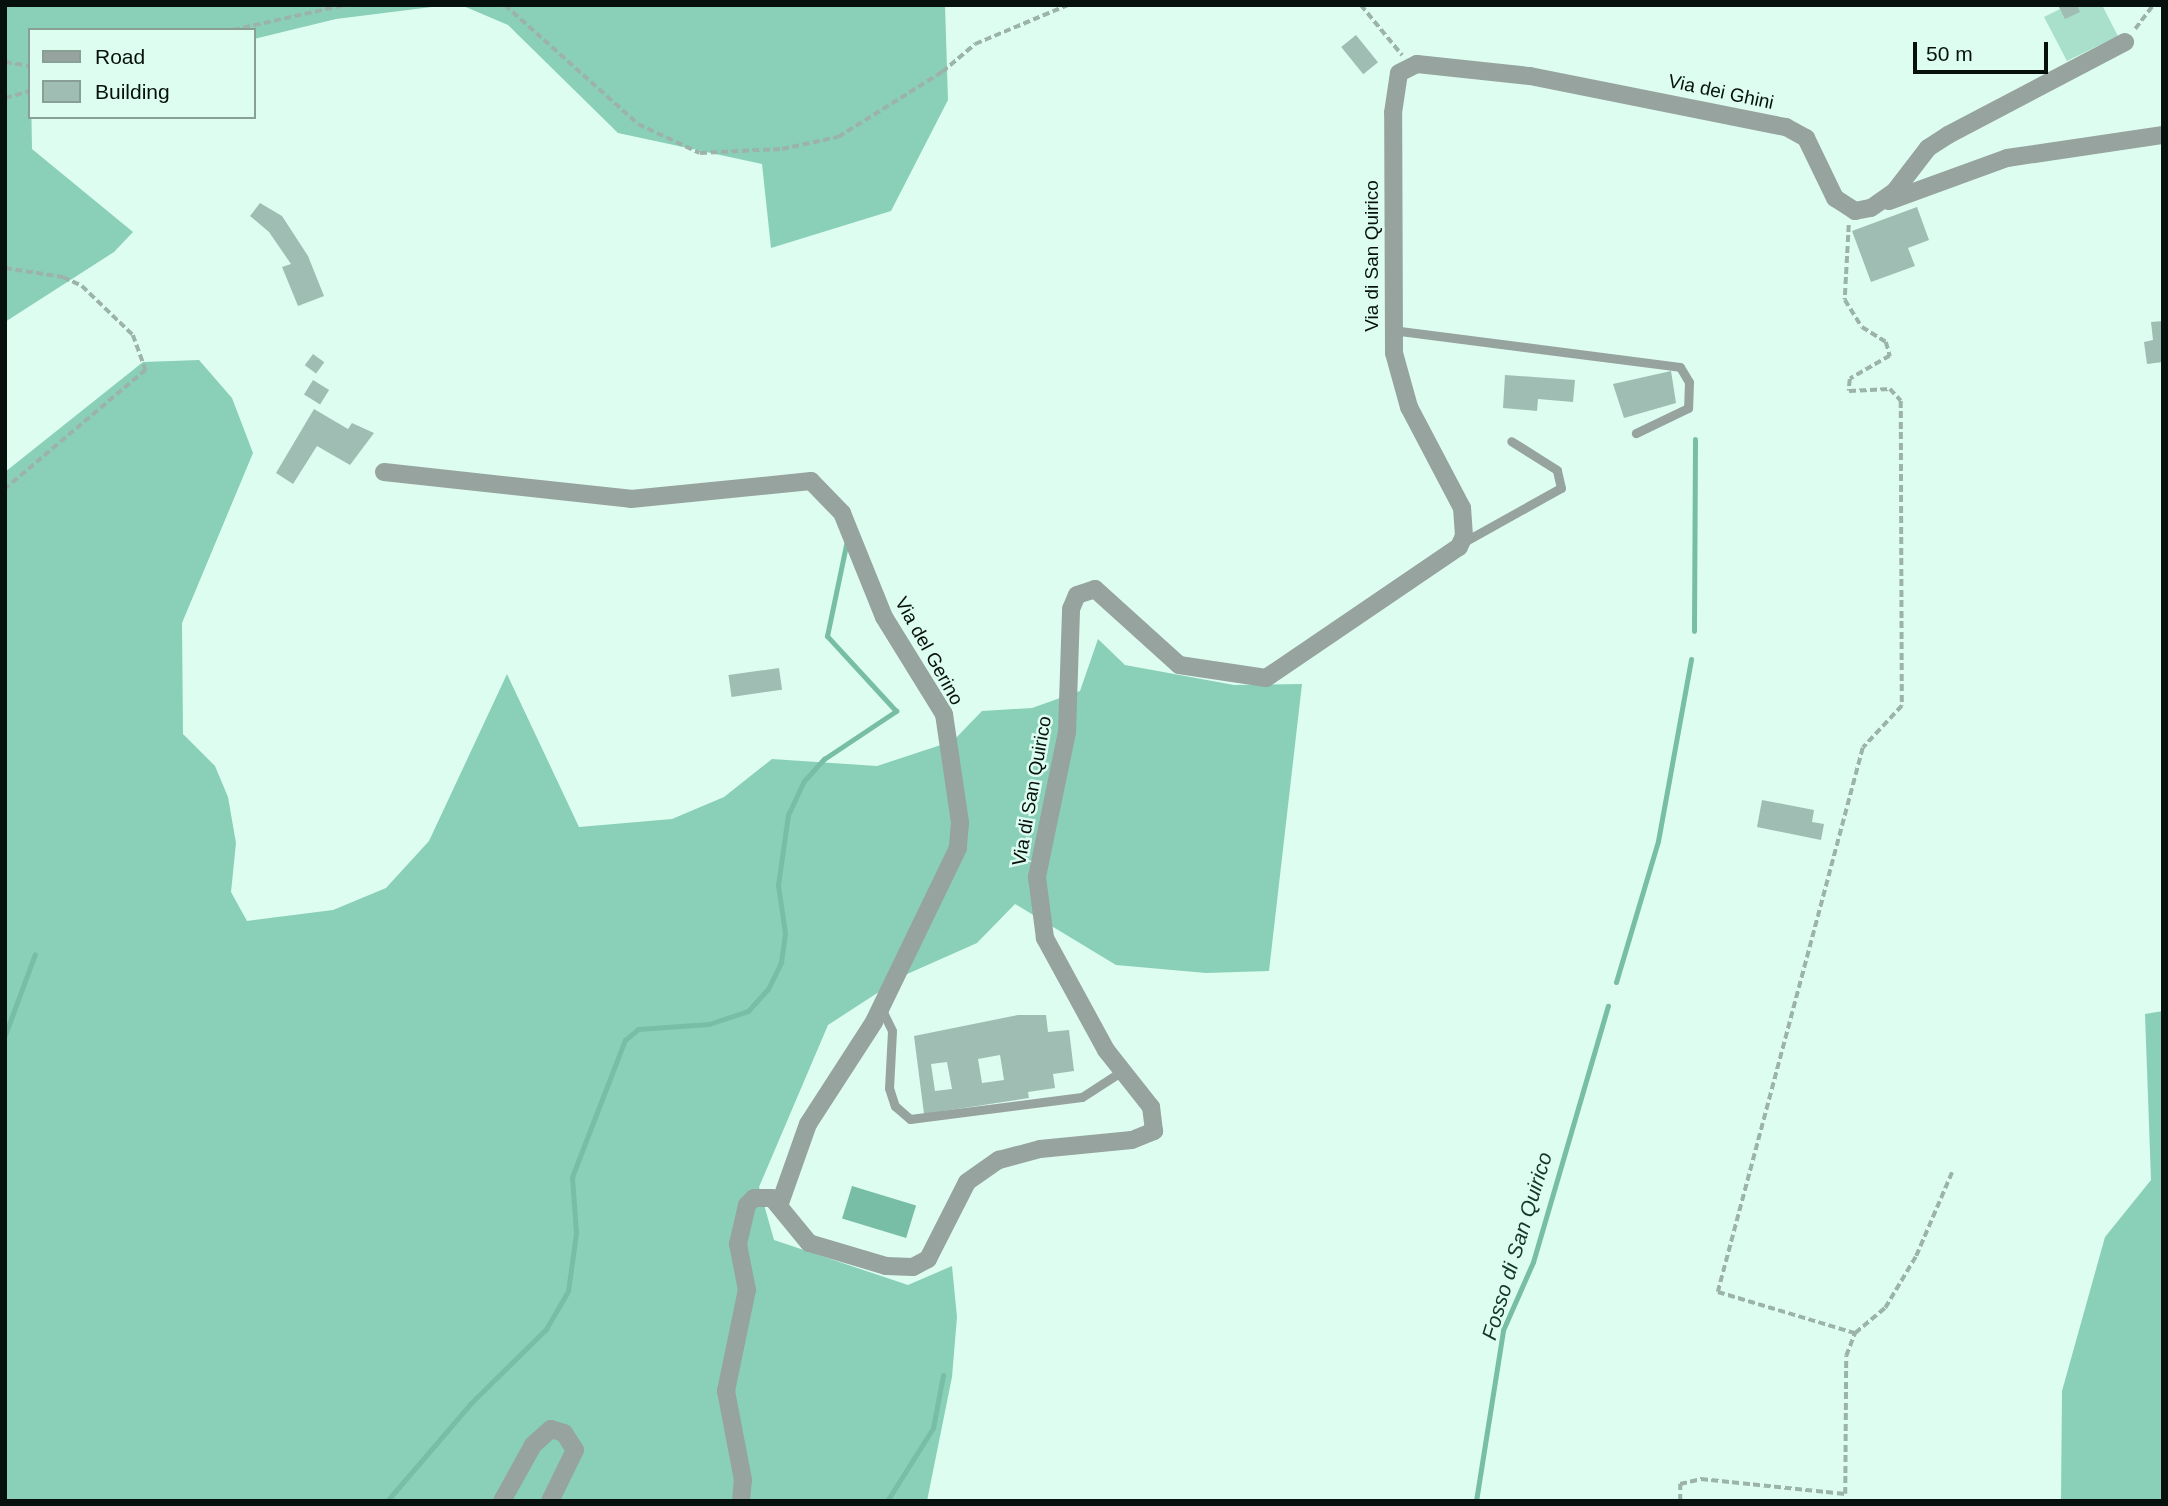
<!DOCTYPE html>
<style>
body{margin:0}
#map{position:relative;width:2168px;height:1506px;overflow:hidden;background:#defdf1;font-family:Arial,sans-serif}
div>[style]{position:absolute}
.green>*{inset:0;background:#a8e0cb}
.forest>*{inset:0;background:#8ad0b8}
.water>*{inset:0;background:#78bea6;transform-origin:0 0}
.stream>*{height:5px;margin:-2.5px;padding:0 2.5px;transform-origin:2.5px;border-radius:2.5px;background:#78bea6}
.building>*{inset:0;background:#9fbdb2;transform-origin:0 0}
.path>*{height:3.5px;margin-top:-1.75px;transform-origin:0;background:repeating-linear-gradient(90deg,#9bb3aa 0 7px,transparent 0 10.5px)}
.service>*{height:9px;margin:-4.5px;padding:0 4.5px;transform-origin:4.5px;border-radius:4.5px;background:#96a39e}
.minor>*{height:18px;margin:-9px;padding:0 9px;transform-origin:9px;border-radius:9px;background:#96a39e}
span{translate:-50% -50%;white-space:nowrap;text-align:center;line-height:1.15;-webkit-text-stroke:5px #defdf1;paint-order:stroke}
.street-label{font-size:19px;color:#06110d}
.water-label{font-size:21px;color:#14362b;font-style:italic}
.frame{position:absolute;inset:0;border:7px solid #06110d;pointer-events:none}
.legend{position:absolute;left:28px;top:28px;width:228px;height:91px;box-sizing:border-box;background:#defdf1;border:2px solid #889f96;margin:0;padding:9px 12px;list-style:none;font-size:21px;color:#06110d}
.legend li{display:flex;align-items:center;gap:14px;height:35px}
.legend b{width:35px;border:2px solid #889f96}
.scale{position:absolute;left:1913px;top:42px;width:135px;height:32px;box-sizing:border-box;border:4px solid #06110d;border-top:0;padding-left:9px;font-size:21px;line-height:24px;white-space:nowrap;color:#06110d;-webkit-text-stroke:5px #defdf1;paint-order:stroke}
</style>
<div id="map">
<div class="green">
<div style="clip-path:polygon(2058px 5px,2102px 5px,2118px 36px,2067px 61px,2044px 17px,2060px 9px)"></div>
</div>
<div class="forest">
<div style="clip-path:polygon(5px 5px,448px 5px,336px 19px,254px 39px,254px 30px,30px 30px,32px 149px,133px 232px,114px 252px,5px 322px)"></div>
<div style="clip-path:polygon(461px 5px,945px 5px,948px 100px,891px 211px,771px 248px,762px 164px,618px 133px,508px 25px)"></div>
<div style="clip-path:polygon(199px 360px,232px 398px,253px 453px,182px 623px,183px 734px,215px 766px,228px 797px,236px 843px,231px 892px,247px 921px,333px 910px,386px 888px,429px 841px,507px 674px,579px 827px,672px 819px,724px 797px,772px 759px,877px 766px,953px 741px,982px 711px,1032px 708px,1080px 691px,1098px 639px,1125px 665px,1234px 685px,1302px 684px,1269px 971px,1206px 973px,1116px 965px,1015px 904px,977px 943px,905px 975px,828px 1025px,759px 1187px,774px 1240px,908px 1285px,952px 1266px,957px 1317px,952px 1377px,927px 1501px,5px 1501px,5px 472px,143px 362px)"></div>
<div style="clip-path:polygon(2163px 1011px,2163px 1501px,2061px 1501px,2062px 1391px,2105px 1237px,2151px 1180px,2145px 1014px)"></div>
</div>
<div class="water">
<div style="left:852px;top:1186px;width:67px;height:34px;rotate:17deg"></div>
</div>
<div class="stream">
<div style="left:1694px;top:631px;width:192px;rotate:-89.7deg"></div>
<div style="left:1616px;top:982px;width:147px;rotate:-73.4deg"></div>
<div style="left:1658px;top:841px;width:185px;rotate:-79.7deg"></div>
<div style="left:5px;top:1035px;width:86px;rotate:-69.7deg"></div>
<div style="left:387px;top:1501px;width:128px;rotate:-49.4deg"></div>
<div style="left:470px;top:1404px;width:107px;rotate:-44.6deg"></div>
<div style="left:546px;top:1329px;width:44px;rotate:-59.9deg"></div>
<div style="left:568px;top:1291px;width:59px;rotate:-82.1deg"></div>
<div style="left:576px;top:1233px;width:56px;rotate:-94.1deg"></div>
<div style="left:572px;top:1177px;width:147px;rotate:-68.9deg"></div>
<div style="left:625px;top:1040px;width:17px;rotate:-40deg"></div>
<div style="left:638px;top:1029px;width:71px;rotate:-4deg"></div>
<div style="left:709px;top:1024px;width:41px;rotate:-18.4deg"></div>
<div style="left:748px;top:1011px;width:30px;rotate:-48deg"></div>
<div style="left:768px;top:989px;width:30px;rotate:-64deg"></div>
<div style="left:781px;top:962px;width:29px;rotate:-82deg"></div>
<div style="left:785px;top:933px;width:49px;rotate:-98.3deg"></div>
<div style="left:778px;top:885px;width:71px;rotate:-81.9deg"></div>
<div style="left:788px;top:815px;width:38px;rotate:-65deg"></div>
<div style="left:804px;top:781px;width:30px;rotate:-48deg"></div>
<div style="left:824px;top:759px;width:87px;rotate:-33.7deg"></div>
<div style="left:896px;top:711px;width:102px;rotate:-132.6deg"></div>
<div style="left:827px;top:636px;width:98px;rotate:-78.2deg"></div>
<div style="left:887px;top:1501px;width:86px;rotate:-57.8deg"></div>
<div style="left:933px;top:1428px;width:54px;rotate:-79.3deg"></div>
<div style="left:1476px;top:1501px;width:173px;rotate:-81deg"></div>
<div style="left:1503px;top:1330px;width:74px;rotate:-66.2deg"></div>
<div style="left:1533px;top:1262px;width:267px;rotate:-73.7deg"></div>
</div>
<div class="building">
<div style="clip-path:polygon(2058px 5px,2077px 5px,2080px 12px,2065px 19px)"></div>
<div style="left:1356px;top:35px;width:35px;height:19px;rotate:51deg"></div>
<div style="clip-path:polygon(260px 203px,282px 216px,308px 256px,324px 296px,298px 306px,282px 267px,291px 264px,269px 232px,250px 216px)"></div>
<div style="clip-path:polygon(1917px 207px,1929px 240px,1908px 248px,1915px 266px,1871px 282px,1852px 231px)"></div>
<div style="clip-path:polygon(2163px 321px,2163px 362px,2147px 364px,2144px 342px,2153px 340px,2151px 322px)"></div>
<div style="left:313px;top:354px;width:14px;height:14px;rotate:36deg"></div>
<div style="clip-path:polygon(1671px 371px,1676px 403px,1624px 418px,1613px 384px)"></div>
<div style="clip-path:polygon(1505px 375px,1575px 380px,1573px 402px,1538px 399px,1537px 411px,1503px 408px)"></div>
<div style="left:313px;top:380px;width:19px;height:17px;rotate:32deg"></div>
<div style="clip-path:polygon(314px 409px,348px 429px,352px 423px,374px 433px,350px 465px,317px 446px,293px 484px,276px 473px)"></div>
<div style="left:779px;top:668px;width:22px;height:51px;rotate:82deg"></div>
<div style="clip-path:polygon(1762px 800px,1814px 810px,1812px 822px,1824px 824px,1821px 840px,1757px 827px)"></div>
<div style="clip-path:polygon(evenodd,1018px 1015px,1046px 1015px,1048px 1032px,1069px 1030px,1074px 1071px,1053px 1074px,1055px 1088px,1028px 1092px,1029px 1098px,924px 1114px,914px 1036px,1018px 1015px,1000px 1055px,1004px 1080px,982px 1083px,978px 1059px,1000px 1055px,1018px 1015px,947px 1062px,952px 1089px,935px 1091px,931px 1064px,947px 1062px)"></div>
</div>
<div class="path">
<div style="left:505px;top:5px;width:178px;rotate:41.8deg"></div>
<div style="left:638px;top:124px;width:68px;rotate:25.1deg"></div>
<div style="left:700px;top:153px;width:82px;rotate:-2.8deg"></div>
<div style="left:782px;top:149px;width:57px;rotate:-12.1deg"></div>
<div style="left:838px;top:137px;width:123px;rotate:-32deg"></div>
<div style="left:942px;top:72px;width:43px;rotate:-40.3deg"></div>
<div style="left:975px;top:44px;width:101px;rotate:-22.8deg"></div>
<div style="left:1361px;top:5px;width:65px;rotate:50.6deg"></div>
<div style="left:2135px;top:29px;width:30px;rotate:-53deg"></div>
<div style="left:233px;top:30px;width:115px;rotate:-12.6deg"></div>
<div style="left:5px;top:62px;width:25px;rotate:9deg"></div>
<div style="left:5px;top:98px;width:26px;rotate:-16deg"></div>
<div style="left:1849px;top:225px;width:75px;rotate:93.1deg"></div>
<div style="left:1845px;top:300px;width:32px;rotate:58deg"></div>
<div style="left:1862px;top:327px;width:28px;rotate:32deg"></div>
<div style="left:1886px;top:342px;width:15px;rotate:74deg"></div>
<div style="left:1890px;top:356px;width:46px;rotate:150.1deg"></div>
<div style="left:1850px;top:379px;width:12px;rotate:95deg"></div>
<div style="left:1849px;top:391px;width:41px;rotate:-2.8deg"></div>
<div style="left:1890px;top:389px;width:16px;rotate:47deg"></div>
<div style="left:1901px;top:401px;width:305px;rotate:89.8deg"></div>
<div style="left:1902px;top:706px;width:57px;rotate:132.9deg"></div>
<div style="left:1863px;top:748px;width:563px;rotate:104.92deg"></div>
<div style="left:1718px;top:1292px;width:143px;rotate:16.7deg"></div>
<div style="left:5px;top:268px;width:59px;rotate:8.8deg"></div>
<div style="left:63px;top:277px;width:21px;rotate:25deg"></div>
<div style="left:82px;top:286px;width:71px;rotate:43.9deg"></div>
<div style="left:133px;top:335px;width:37px;rotate:70deg"></div>
<div style="left:146px;top:370px;width:185px;rotate:139.8deg"></div>
<div style="left:1680px;top:1501px;width:17px;rotate:-90deg"></div>
<div style="left:1680px;top:1484px;width:22px;rotate:-13deg"></div>
<div style="left:1701px;top:1479px;width:145px;rotate:5.9deg"></div>
<div style="left:1845px;top:1494px;width:138px;rotate:-89.6deg"></div>
<div style="left:1846px;top:1356px;width:25px;rotate:-69deg"></div>
<div style="left:1855px;top:1333px;width:39px;rotate:-40deg"></div>
<div style="left:1885px;top:1308px;width:61px;rotate:-59.2deg"></div>
<div style="left:1916px;top:1256px;width:91px;rotate:-66.8deg"></div>
</div>
<div class="service">
<div style="left:1392px;top:330px;width:290px;rotate:7.3deg"></div>
<div style="left:1680px;top:367px;width:17px;rotate:59deg"></div>
<div style="left:1689px;top:382px;width:26px;rotate:92deg"></div>
<div style="left:1688px;top:408px;width:58px;rotate:154.3deg"></div>
<div style="left:1462px;top:543px;width:113px;rotate:-29.1deg"></div>
<div style="left:1561px;top:488px;width:18px;rotate:-103deg"></div>
<div style="left:1557px;top:470px;width:54px;rotate:-147.8deg"></div>
<div style="left:881px;top:1008px;width:25px;rotate:64deg"></div>
<div style="left:892px;top:1031px;width:57px;rotate:93deg"></div>
<div style="left:889px;top:1088px;width:19px;rotate:72deg"></div>
<div style="left:895px;top:1106px;width:20px;rotate:41deg"></div>
<div style="left:910px;top:1119px;width:173px;rotate:-7.3deg"></div>
<div style="left:1082px;top:1097px;width:48px;rotate:-33deg"></div>
</div>
<div class="minor">
<div style="left:1889px;top:201px;width:126px;rotate:-20deg"></div>
<div style="left:2007px;top:158px;width:158px;rotate:-8.4deg"></div>
<div style="left:384px;top:472px;width:248px;rotate:6.2deg"></div>
<div style="left:631px;top:499px;width:181px;rotate:-5.7deg"></div>
<div style="left:811px;top:481px;width:45px;rotate:45.9deg"></div>
<div style="left:842px;top:513px;width:112px;rotate:68deg"></div>
<div style="left:884px;top:617px;width:114px;rotate:58.3deg"></div>
<div style="left:944px;top:714px;width:110px;rotate:81.6deg"></div>
<div style="left:960px;top:823px;width:25px;rotate:95deg"></div>
<div style="left:958px;top:848px;width:193px;rotate:115.8deg"></div>
<div style="left:874px;top:1022px;width:121px;rotate:122.9deg"></div>
<div style="left:808px;top:1124px;width:84px;rotate:109.5deg"></div>
<div style="left:502px;top:1501px;width:64px;rotate:-61deg"></div>
<div style="left:533px;top:1445px;width:24px;rotate:-42deg"></div>
<div style="left:551px;top:1429px;width:14px;rotate:17deg"></div>
<div style="left:564px;top:1433px;width:20px;rotate:57deg"></div>
<div style="left:575px;top:1450px;width:57px;rotate:116.1deg"></div>
<div style="left:741px;top:1501px;width:21px;rotate:-85deg"></div>
<div style="left:743px;top:1480px;width:91px;rotate:-100.8deg"></div>
<div style="left:726px;top:1391px;width:103px;rotate:-78.3deg"></div>
<div style="left:747px;top:1290px;width:47px;rotate:-101.1deg"></div>
<div style="left:738px;top:1244px;width:40px;rotate:-77deg"></div>
<div style="left:747px;top:1205px;width:10px;rotate:-45deg"></div>
<div style="left:754px;top:1198px;width:18px"></div>
<div style="left:772px;top:1198px;width:58px;rotate:50.6deg"></div>
<div style="left:809px;top:1243px;width:80px;rotate:16.6deg"></div>
<div style="left:886px;top:1266px;width:27px;rotate:2deg"></div>
<div style="left:913px;top:1267px;width:17px;rotate:-28deg"></div>
<div style="left:928px;top:1259px;width:86px;rotate:-63.1deg"></div>
<div style="left:967px;top:1182px;width:39px;rotate:-35deg"></div>
<div style="left:999px;top:1160px;width:42px;rotate:-15deg"></div>
<div style="left:1040px;top:1149px;width:92px;rotate:-5.6deg"></div>
<div style="left:1132px;top:1140px;width:24px;rotate:-22deg"></div>
<div style="left:1154px;top:1131px;width:24px;rotate:-97deg"></div>
<div style="left:1151px;top:1107px;width:73px;rotate:-128.3deg"></div>
<div style="left:1106px;top:1050px;width:128px;rotate:-118.6deg"></div>
<div style="left:1045px;top:938px;width:62px;rotate:-97.5deg"></div>
<div style="left:1037px;top:877px;width:148px;rotate:-78.3deg"></div>
<div style="left:1067px;top:732px;width:123px;rotate:-88.1deg"></div>
<div style="left:1071px;top:609px;width:15px;rotate:-67deg"></div>
<div style="left:1077px;top:595px;width:19px;rotate:-18deg"></div>
<div style="left:1095px;top:589px;width:113px;rotate:42.1deg"></div>
<div style="left:1179px;top:665px;width:88px;rotate:8.5deg"></div>
<div style="left:1266px;top:678px;width:233px;rotate:-34.2deg"></div>
<div style="left:1459px;top:547px;width:12px;rotate:-66deg"></div>
<div style="left:1464px;top:536px;width:28px;rotate:-94deg"></div>
<div style="left:1462px;top:508px;width:114px;rotate:-117.7deg"></div>
<div style="left:1409px;top:407px;width:56px;rotate:-105.5deg"></div>
<div style="left:1394px;top:353px;width:240px;rotate:-90.2deg"></div>
<div style="left:1393px;top:113px;width:40px;rotate:-81.5deg"></div>
<div style="left:1399px;top:73px;width:20px;rotate:-27deg"></div>
<div style="left:1417px;top:64px;width:114px;rotate:6.1deg"></div>
<div style="left:1530px;top:76px;width:261px;rotate:11.3deg"></div>
<div style="left:1786px;top:127px;width:23px;rotate:29deg"></div>
<div style="left:1806px;top:138px;width:67px;rotate:64.2deg"></div>
<div style="left:1835px;top:198px;width:24px;rotate:33deg"></div>
<div style="left:1855px;top:211px;width:16px;rotate:-11deg"></div>
<div style="left:1871px;top:208px;width:29px;rotate:-35deg"></div>
<div style="left:1895px;top:191px;width:54px;rotate:-52.5deg"></div>
<div style="left:1928px;top:148px;width:24px;rotate:-33deg"></div>
<div style="left:1948px;top:135px;width:200px;rotate:-27.7deg"></div>
</div>
<div class="street-label">
<span style="left:1721px;top:92px;rotate:12deg">Via dei Ghini</span>
<span style="left:1372px;top:256px;rotate:-90deg">Via di San Quirico</span>
<span style="left:929px;top:651px;rotate:61deg">Via del Gerino</span>
<span style="left:1032px;top:791px;rotate:-80deg">Via di San Quirico</span>
</div>
<div class="water-label">
<span style="left:1517px;top:1246px;rotate:-73deg">Fosso di San Quirico</span>
</div>
<div class="frame"></div>
<ul class="legend">
<li><b style="height:9px;background:#96a39e"></b>Road</li>
<li><b style="height:19px;background:#9fbdb2"></b>Building</li>
</ul>
<div class="scale">50 m</div>
</div>
